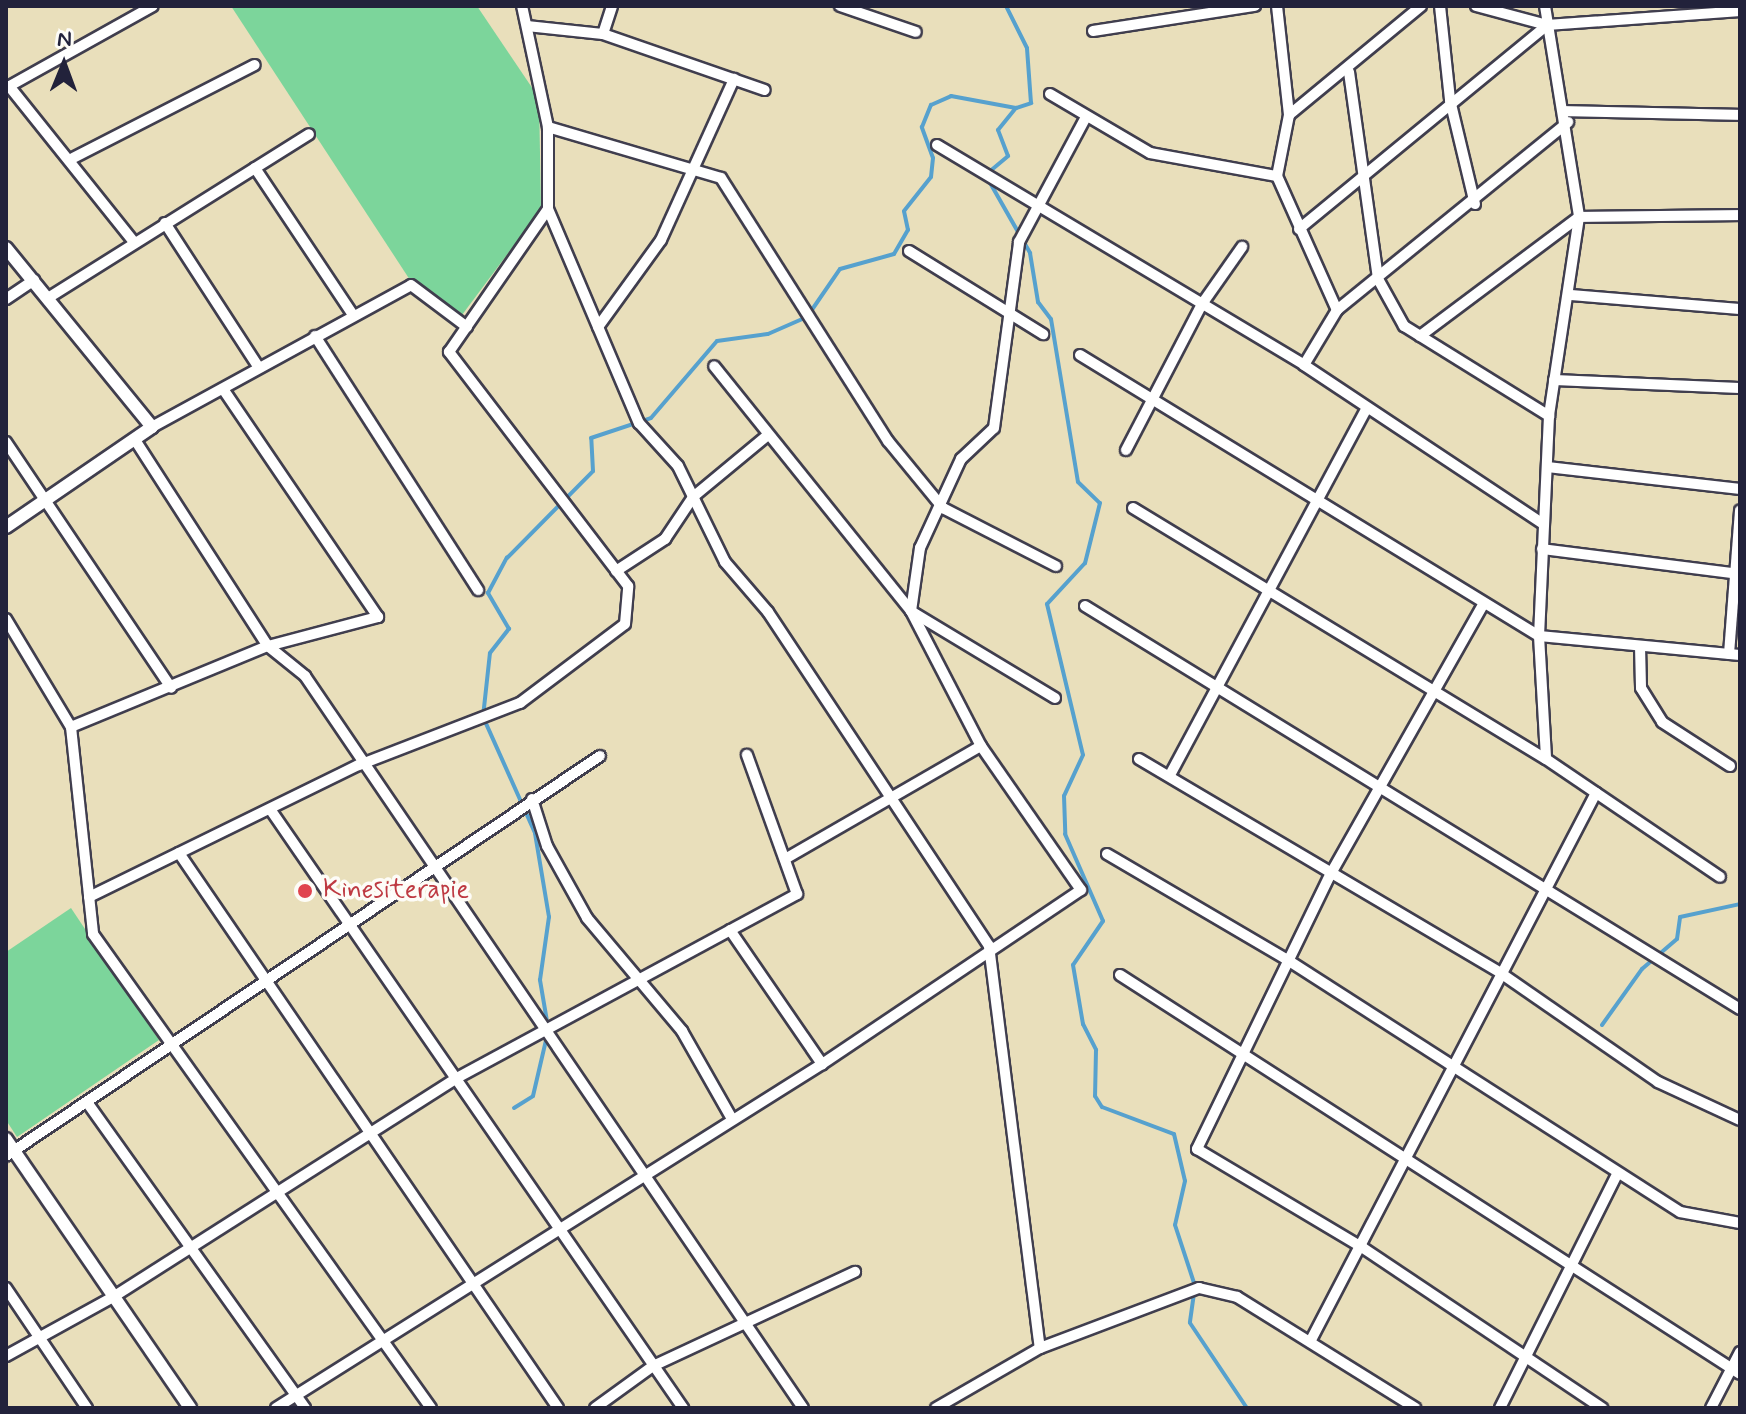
<!DOCTYPE html>
<style>
body{margin:0}
#map{position:relative;width:1746px;height:1414px;overflow:hidden;background:#e9dfbb;font-family:Mynerve,sans-serif}
div>[style]{position:absolute}
.green>*{inset:0;background:#7cd59b}
.stream>*{height:4px;margin:-2px;padding:0 2px;transform-origin:2px;border-radius:2px;background:#56a1ce}
.roads{filter:drop-shadow(2px 0 #403e4e) drop-shadow(-2px 0 #403e4e) drop-shadow(0 2px #403e4e) drop-shadow(0 -2px #403e4e)}
.minor>*{height:10px;margin:-5px;padding:0 5px;transform-origin:5px;border-radius:5px;background:#fff}
.tertiary>*{height:12px;margin:-6px;padding:0 6px;transform-origin:6px;border-radius:6px;background:#fff}
.dots>*{width:22px;height:22px;translate:-50% -50%;box-sizing:border-box;border:4px solid #fdfcf7;border-radius:50%}
span{translate:-50% -50%;white-space:nowrap;text-align:center;line-height:1.15;-webkit-text-stroke:7px #fdfcf7;paint-order:stroke}
.health-label{font-size:26px;color:#be3a42}
.left{translate:0 -50%;text-align:left}
.frame{position:absolute;inset:0;border:8px solid #22223b;pointer-events:none}
.north{position:absolute;left:24px;top:24px;width:80px;height:80px;-webkit-text-stroke:6px #fdfcf7;paint-order:stroke;rotate:1deg;font-size:22px;font-weight:700;line-height:32px;text-align:center;color:#22223b}
.north::after{content:'';display:block;margin:auto;width:28px;height:36px;background:#22223b;clip-path:polygon(50% 0,100% 100%,50% 72%,0 100%)}
</style>
<div id="map">
<div class="green">
<div style="clip-path:polygon(231px 6px,477px 6px,539px 98px,541px 209px,462px 315px,410px 280px)"></div>
<div style="clip-path:polygon(71px 908px,159px 1040px,17px 1137px,6px 1120px,6px 952px)"></div>
</div>
<div class="stream">
<div style="left:989px;top:172px;width:25px;rotate:-40deg"></div>
<div style="left:1008px;top:156px;width:28px;rotate:-111deg"></div>
<div style="left:998px;top:130px;width:28px;rotate:-51deg"></div>
<div style="left:1016px;top:108px;width:16px;rotate:-18deg"></div>
<div style="left:1031px;top:103px;width:55px;rotate:-94.2deg"></div>
<div style="left:1027px;top:48px;width:47px;rotate:-116.6deg"></div>
<div style="left:989px;top:181px;width:83px;rotate:60.3deg"></div>
<div style="left:1030px;top:253px;width:50px;rotate:80.7deg"></div>
<div style="left:1038px;top:302px;width:21px;rotate:53deg"></div>
<div style="left:1051px;top:319px;width:165px;rotate:80.6deg"></div>
<div style="left:1078px;top:482px;width:30px;rotate:44deg"></div>
<div style="left:1100px;top:503px;width:62px;rotate:104deg"></div>
<div style="left:1085px;top:563px;width:56px;rotate:132.8deg"></div>
<div style="left:1047px;top:604px;width:155px;rotate:76.6deg"></div>
<div style="left:1083px;top:755px;width:45px;rotate:114.9deg"></div>
<div style="left:1064px;top:796px;width:38px;rotate:88deg"></div>
<div style="left:1065px;top:834px;width:95px;rotate:66.4deg"></div>
<div style="left:1103px;top:921px;width:53px;rotate:124.3deg"></div>
<div style="left:1073px;top:965px;width:60px;rotate:80.4deg"></div>
<div style="left:1083px;top:1024px;width:29px;rotate:63deg"></div>
<div style="left:1096px;top:1050px;width:46px;rotate:91.2deg"></div>
<div style="left:1095px;top:1096px;width:13px;rotate:58deg"></div>
<div style="left:1102px;top:1107px;width:77px;rotate:20.6deg"></div>
<div style="left:1174px;top:1134px;width:48px;rotate:76.8deg"></div>
<div style="left:1185px;top:1181px;width:45px;rotate:102.8deg"></div>
<div style="left:1175px;top:1225px;width:64px;rotate:71.8deg"></div>
<div style="left:1195px;top:1286px;width:37px;rotate:98deg"></div>
<div style="left:1190px;top:1323px;width:102px;rotate:56.2deg"></div>
<div style="left:1602px;top:1025px;width:69px;rotate:-54.5deg"></div>
<div style="left:1642px;top:969px;width:46px;rotate:-40.6deg"></div>
<div style="left:1677px;top:939px;width:22px;rotate:-82deg"></div>
<div style="left:1680px;top:917px;width:61px;rotate:-12.2deg"></div>
<div style="left:548px;top:1027px;width:48px;rotate:-99.7deg"></div>
<div style="left:540px;top:980px;width:64px;rotate:-81.9deg"></div>
<div style="left:549px;top:917px;width:85px;rotate:-99.5deg"></div>
<div style="left:535px;top:833px;width:127px;rotate:-114.1deg"></div>
<div style="left:483px;top:717px;width:64px;rotate:-83.8deg"></div>
<div style="left:490px;top:653px;width:31px;rotate:-52deg"></div>
<div style="left:509px;top:629px;width:42px;rotate:-120.3deg"></div>
<div style="left:488px;top:593px;width:40px;rotate:-62deg"></div>
<div style="left:507px;top:558px;width:122px;rotate:-45.3deg"></div>
<div style="left:593px;top:471px;width:33px;rotate:-93deg"></div>
<div style="left:591px;top:438px;width:63px;rotate:-18.4deg"></div>
<div style="left:651px;top:418px;width:101px;rotate:-49.4deg"></div>
<div style="left:717px;top:341px;width:51px;rotate:-7.8deg"></div>
<div style="left:768px;top:334px;width:43px;rotate:-23.6deg"></div>
<div style="left:807px;top:317px;width:58px;rotate:-55.5deg"></div>
<div style="left:840px;top:269px;width:56px;rotate:-15.5deg"></div>
<div style="left:894px;top:254px;width:28px;rotate:-60deg"></div>
<div style="left:908px;top:230px;width:19px;rotate:-102deg"></div>
<div style="left:904px;top:211px;width:43px;rotate:-51.5deg"></div>
<div style="left:931px;top:177px;width:19px;rotate:-84deg"></div>
<div style="left:933px;top:158px;width:33px;rotate:-110deg"></div>
<div style="left:922px;top:127px;width:24px;rotate:-68deg"></div>
<div style="left:931px;top:105px;width:22px;rotate:-24deg"></div>
<div style="left:951px;top:96px;width:66px;rotate:10.5deg"></div>
<div style="left:514px;top:1108px;width:22px;rotate:-32deg"></div>
<div style="left:533px;top:1096px;width:62px;rotate:-76.9deg"></div>
</div>
<div class="roads">
<div class="minor">
<div style="left:840px;top:6px;width:80px;rotate:18.9deg"></div>
<div style="left:1277px;top:6px;width:110px;rotate:83.7deg"></div>
<div style="left:1289px;top:115px;width:62px;rotate:101.1deg"></div>
<div style="left:1277px;top:176px;width:147px;rotate:65.9deg"></div>
<div style="left:1440px;top:6px;width:95px;rotate:83.9deg"></div>
<div style="left:1450px;top:100px;width:107px;rotate:76.5deg"></div>
<div style="left:1476px;top:6px;width:73px;rotate:15deg"></div>
<div style="left:1547px;top:25px;width:194px;rotate:-4.1deg"></div>
<div style="left:1545px;top:6px;width:214px;rotate:80.8deg"></div>
<div style="left:1579px;top:217px;width:201px;rotate:98.6deg"></div>
<div style="left:1549px;top:416px;width:220px;rotate:92.6deg"></div>
<div style="left:1539px;top:636px;width:123px;rotate:86.7deg"></div>
<div style="left:527px;top:26px;width:76px;rotate:6deg"></div>
<div style="left:603px;top:34px;width:171px;rotate:19.1deg"></div>
<div style="left:1093px;top:31px;width:164px;rotate:-8.8deg"></div>
<div style="left:603px;top:34px;width:29px;rotate:-72deg"></div>
<div style="left:1349px;top:72px;width:209px;rotate:82deg"></div>
<div style="left:1378px;top:279px;width:54px;rotate:61deg"></div>
<div style="left:1404px;top:326px;width:171px;rotate:31.8deg"></div>
<div style="left:9px;top:86px;width:198px;rotate:51.3deg"></div>
<div style="left:6px;top:88px;width:168px;rotate:-29.2deg"></div>
<div style="left:1050px;top:94px;width:116px;rotate:30.5deg"></div>
<div style="left:1150px;top:153px;width:129px;rotate:10.3deg"></div>
<div style="left:1565px;top:111px;width:175px;rotate:1.3deg"></div>
<div style="left:1289px;top:115px;width:171px;rotate:-39.5deg"></div>
<div style="left:548px;top:127px;width:180px;rotate:16.4deg"></div>
<div style="left:721px;top:178px;width:312px;rotate:57.6deg"></div>
<div style="left:888px;top:441px;width:87px;rotate:50.6deg"></div>
<div style="left:943px;top:508px;width:127px;rotate:27.2deg"></div>
<div style="left:937px;top:145px;width:428px;rotate:30.9deg"></div>
<div style="left:1304px;top:365px;width:287px;rotate:33.6deg"></div>
<div style="left:73px;top:158px;width:204px;rotate:-27.1deg"></div>
<div style="left:255px;top:168px;width:177px;rotate:56.3deg"></div>
<div style="left:548px;top:209px;width:233px;rotate:67deg"></div>
<div style="left:639px;top:423px;width:58px;rotate:47.8deg"></div>
<div style="left:678px;top:466px;width:107px;rotate:63.9deg"></div>
<div style="left:725px;top:562px;width:66px;rotate:49.3deg"></div>
<div style="left:768px;top:612px;width:400px;rotate:56.5deg"></div>
<div style="left:989px;top:946px;width:405px;rotate:82.8deg"></div>
<div style="left:165px;top:223px;width:171px;rotate:57deg"></div>
<div style="left:1299px;top:229px;width:321px;rotate:-39.4deg"></div>
<div style="left:909px;top:251px;width:158px;rotate:31.8deg"></div>
<div style="left:1570px;top:295px;width:171px;rotate:4.7deg"></div>
<div style="left:48px;top:298px;width:308px;rotate:-32.1deg"></div>
<div style="left:6px;top:299px;width:34px;rotate:-34deg"></div>
<div style="left:598px;top:327px;width:107px;rotate:-54.1deg"></div>
<div style="left:661px;top:240px;width:177px;rotate:-65.6deg"></div>
<div style="left:315px;top:336px;width:302px;rotate:57.3deg"></div>
<div style="left:1420px;top:336px;width:199px;rotate:-36.8deg"></div>
<div style="left:1579px;top:217px;width:161px;rotate:-0.7deg"></div>
<div style="left:1080px;top:355px;width:538px;rotate:31.47deg"></div>
<div style="left:1539px;top:636px;width:202px;rotate:5.4deg"></div>
<div style="left:1304px;top:365px;width:64px;rotate:-59deg"></div>
<div style="left:1337px;top:310px;width:298px;rotate:-39.1deg"></div>
<div style="left:1554px;top:380px;width:186px;rotate:2.5deg"></div>
<div style="left:152px;top:427px;width:295px;rotate:-28.7deg"></div>
<div style="left:411px;top:285px;width:70px;rotate:36.9deg"></div>
<div style="left:6px;top:442px;width:296px;rotate:56.1deg"></div>
<div style="left:137px;top:443px;width:242px;rotate:57.2deg"></div>
<div style="left:268px;top:646px;width:48px;rotate:39deg"></div>
<div style="left:305px;top:676px;width:885px;rotate:55.77deg"></div>
<div style="left:1126px;top:450px;width:165px;rotate:-62.5deg"></div>
<div style="left:1202px;top:304px;width:70px;rotate:-54.9deg"></div>
<div style="left:1548px;top:467px;width:193px;rotate:6.5deg"></div>
<div style="left:1133px;top:508px;width:483px;rotate:31.3deg"></div>
<div style="left:1546px;top:759px;width:210px;rotate:34.1deg"></div>
<div style="left:1542px;top:549px;width:200px;rotate:7.2deg"></div>
<div style="left:616px;top:571px;width:59px;rotate:-33.1deg"></div>
<div style="left:665px;top:539px;width:50px;rotate:-56.3deg"></div>
<div style="left:693px;top:497px;width:97px;rotate:-39.6deg"></div>
<div style="left:1484px;top:603px;width:310px;rotate:119.5deg"></div>
<div style="left:1331px;top:873px;width:307px;rotate:115.9deg"></div>
<div style="left:1197px;top:1149px;width:193px;rotate:30.8deg"></div>
<div style="left:1363px;top:1248px;width:288px;rotate:33.8deg"></div>
<div style="left:1085px;top:606px;width:769px;rotate:31.6deg"></div>
<div style="left:6px;top:619px;width:126px;rotate:59deg"></div>
<div style="left:71px;top:727px;width:208px;rotate:83.9deg"></div>
<div style="left:93px;top:934px;width:582px;rotate:54.51deg"></div>
<div style="left:1640px;top:646px;width:42px;rotate:88.6deg"></div>
<div style="left:1641px;top:688px;width:40px;rotate:58deg"></div>
<div style="left:1662px;top:722px;width:81px;rotate:32.9deg"></div>
<div style="left:1729px;top:654px;width:144px;rotate:-85.6deg"></div>
<div style="left:1055px;top:698px;width:168px;rotate:-148.9deg"></div>
<div style="left:911px;top:611px;width:64px;rotate:-81.9deg"></div>
<div style="left:920px;top:548px;width:98px;rotate:-65.3deg"></div>
<div style="left:961px;top:459px;width:45px;rotate:-43.2deg"></div>
<div style="left:994px;top:428px;width:188px;rotate:-82.3deg"></div>
<div style="left:1019px;top:242px;width:140px;rotate:-61.8deg"></div>
<div style="left:71px;top:727px;width:213px;rotate:-22.4deg"></div>
<div style="left:268px;top:646px;width:114px;rotate:-14.8deg"></div>
<div style="left:378px;top:617px;width:274px;rotate:-124.2deg"></div>
<div style="left:1139px;top:759px;width:422px;rotate:30.6deg"></div>
<div style="left:1502px;top:974px;width:190px;rotate:34.7deg"></div>
<div style="left:1658px;top:1082px;width:90px;rotate:24.9deg"></div>
<div style="left:1170px;top:775px;width:415px;rotate:-61.8deg"></div>
<div style="left:532px;top:799px;width:49px;rotate:72.3deg"></div>
<div style="left:547px;top:846px;width:82px;rotate:60.9deg"></div>
<div style="left:587px;top:918px;width:148px;rotate:49.9deg"></div>
<div style="left:682px;top:1031px;width:101px;rotate:60.4deg"></div>
<div style="left:270px;top:809px;width:728px;rotate:55.41deg"></div>
<div style="left:179px;top:853px;width:672px;rotate:55.67deg"></div>
<div style="left:1107px;top:854px;width:208px;rotate:30.4deg"></div>
<div style="left:1286px;top:959px;width:468px;rotate:32.7deg"></div>
<div style="left:1680px;top:1212px;width:61px;rotate:10.4deg"></div>
<div style="left:785px;top:859px;width:226px;rotate:-30deg"></div>
<div style="left:89px;top:897px;width:301px;rotate:-26.1deg"></div>
<div style="left:359px;top:765px;width:173px;rotate:-21.1deg"></div>
<div style="left:520px;top:703px;width:131px;rotate:-37deg"></div>
<div style="left:625px;top:624px;width:38px;rotate:-85deg"></div>
<div style="left:628px;top:586px;width:295px;rotate:-127.4deg"></div>
<div style="left:449px;top:352px;width:174px;rotate:-55.3deg"></div>
<div style="left:548px;top:209px;width:82px;rotate:-90deg"></div>
<div style="left:548px;top:127px;width:124px;rotate:-102.1deg"></div>
<div style="left:730px;top:930px;width:163px;rotate:55.5deg"></div>
<div style="left:1120px;top:975px;width:737px;rotate:32.76deg"></div>
<div style="left:89px;top:1105px;width:372px;rotate:54.5deg"></div>
<div style="left:6px;top:1156px;width:716px;rotate:-33.96deg"></div>
<div style="left:6px;top:1288px;width:145px;rotate:56deg"></div>
<div style="left:1311px;top:1340px;width:617px;rotate:-62.48deg"></div>
<div style="left:6px;top:1356px;width:122px;rotate:-28.9deg"></div>
<div style="left:113px;top:1297px;width:406px;rotate:-32.5deg"></div>
<div style="left:455px;top:1079px;width:389px;rotate:-28.4deg"></div>
<div style="left:797px;top:894px;width:148px;rotate:-109.8deg"></div>
<div style="left:276px;top:1408px;width:645px;rotate:-32.21deg"></div>
<div style="left:822px;top:1064px;width:312px;rotate:-33.9deg"></div>
<div style="left:1081px;top:890px;width:175px;rotate:-124.8deg"></div>
<div style="left:981px;top:746px;width:152px;rotate:-117.4deg"></div>
<div style="left:911px;top:611px;width:314px;rotate:-128.8deg"></div>
<div style="left:595px;top:1408px;width:72px;rotate:-35.9deg"></div>
<div style="left:653px;top:1366px;width:223px;rotate:-25deg"></div>
<div style="left:936px;top:1408px;width:120px;rotate:-30deg"></div>
<div style="left:1040px;top:1348px;width:170px;rotate:-20.7deg"></div>
<div style="left:1199px;top:1288px;width:39px;rotate:13deg"></div>
<div style="left:1237px;top:1297px;width:210px;rotate:31.9deg"></div>
<div style="left:1500px;top:1408px;width:262px;rotate:-63.4deg"></div>
<div style="left:1711px;top:1408px;width:63px;rotate:-62.6deg"></div>
</div>
<div class="tertiary">
<div style="left:6px;top:248px;width:231px;rotate:50.8deg"></div>
<div style="left:152px;top:427px;width:177px;rotate:145.6deg"></div>
<div style="left:6px;top:1139px;width:326px;rotate:55.6deg"></div>
</div>
</div>
<div class="dots">
<div style="left:305px;top:891px;background:#e0444e"></div>
</div>
<div class="health-label">
<span class="left" style="left:323px;top:891px">Kinesiterapie</span>
</div>
<div class="frame"></div>
<div class="north">N</div>
</div>
